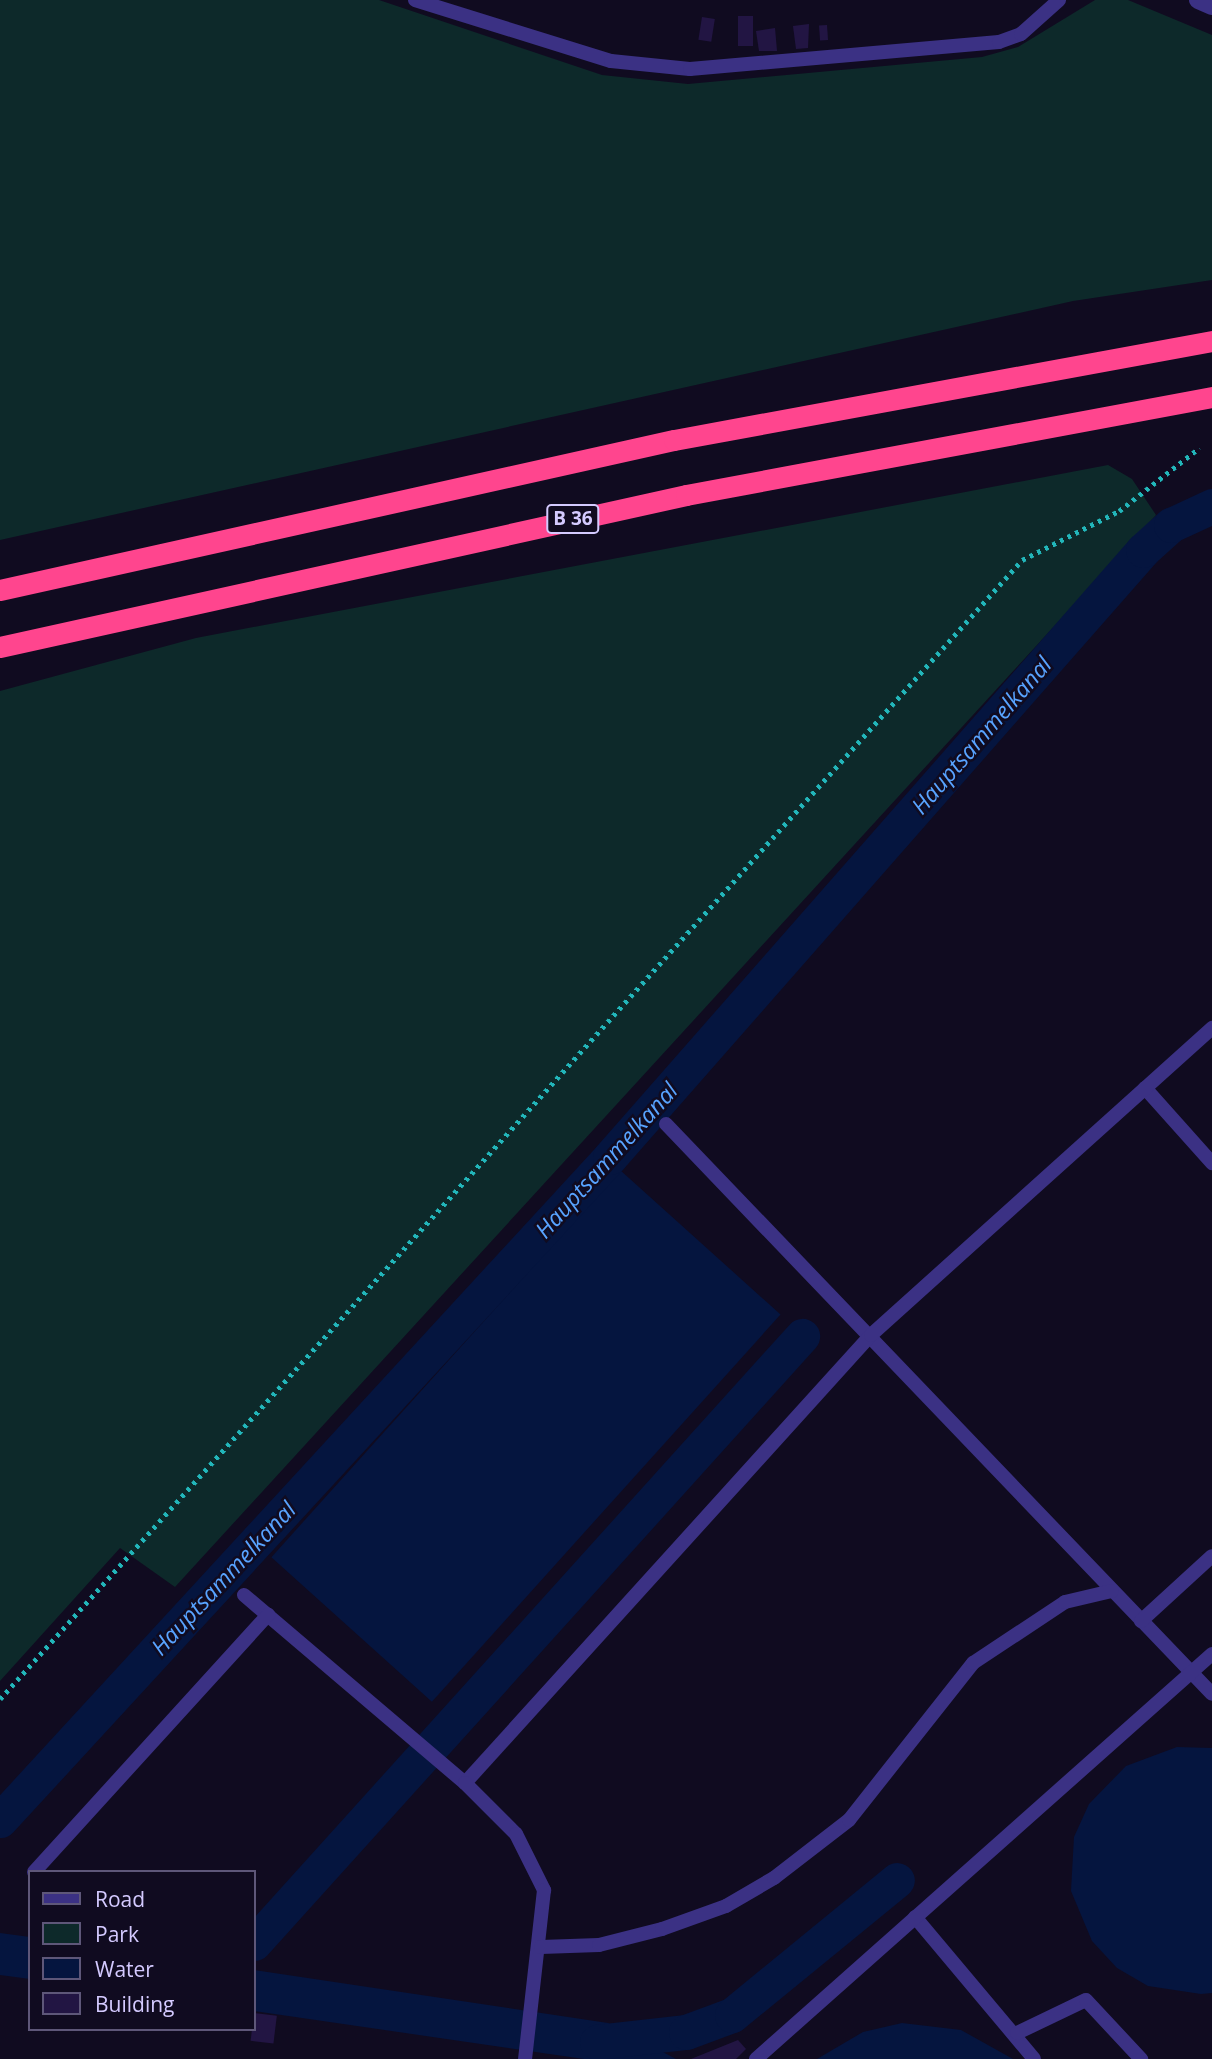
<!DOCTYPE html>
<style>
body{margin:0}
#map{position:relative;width:1212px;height:2059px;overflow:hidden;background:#100b20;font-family:"Open Sans",sans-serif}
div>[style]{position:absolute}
.green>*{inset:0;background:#0d292a}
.water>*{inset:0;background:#05153f;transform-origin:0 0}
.canal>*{height:35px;margin:-17.5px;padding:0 17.5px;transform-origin:17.5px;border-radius:17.5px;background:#05153f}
.building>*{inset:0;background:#221543;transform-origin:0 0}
.path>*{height:4.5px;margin-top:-2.25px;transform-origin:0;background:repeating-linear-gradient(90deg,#22b6ba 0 3.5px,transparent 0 8.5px)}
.lane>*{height:14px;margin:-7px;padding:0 7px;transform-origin:7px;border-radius:7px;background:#3b3184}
.street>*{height:18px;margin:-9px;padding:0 9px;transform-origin:9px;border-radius:9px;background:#3b3184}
.highway>*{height:21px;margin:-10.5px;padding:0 10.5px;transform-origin:10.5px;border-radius:10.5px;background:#ff458e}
span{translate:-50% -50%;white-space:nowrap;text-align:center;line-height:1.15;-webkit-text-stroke:5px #100b20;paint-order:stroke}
.shield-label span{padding:2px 5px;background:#100b20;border:2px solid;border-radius:5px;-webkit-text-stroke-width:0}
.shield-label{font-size:19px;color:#d4caff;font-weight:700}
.water-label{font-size:23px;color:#58a3ff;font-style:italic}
.legend{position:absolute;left:28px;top:1870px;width:228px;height:161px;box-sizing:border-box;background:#100b20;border:2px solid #5e5779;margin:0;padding:9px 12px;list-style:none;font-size:21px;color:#d4caff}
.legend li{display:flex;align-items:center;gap:14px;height:35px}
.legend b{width:35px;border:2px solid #5e5779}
</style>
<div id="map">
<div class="green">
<div style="clip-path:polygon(0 0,379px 0,602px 75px,688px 84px,982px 57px,1018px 47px,1095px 0,1128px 0,1212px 35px,1212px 280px,1073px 301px,0 540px)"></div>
<div style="clip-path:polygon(1108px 465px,1132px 479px,1156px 515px,175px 1587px,120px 1548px,0 1681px,0 691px,196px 638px)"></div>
</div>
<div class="water">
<div style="left:620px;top:1170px;width:216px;height:521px;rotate:42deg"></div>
<div style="clip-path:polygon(1177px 1747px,1212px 1748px,1212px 1993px,1201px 1994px,1148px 1986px,1117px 1968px,1092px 1941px,1071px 1891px,1074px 1837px,1089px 1804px,1126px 1766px)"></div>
<div style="clip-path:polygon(0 1933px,30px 1937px,30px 1979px,0 1975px)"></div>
<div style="clip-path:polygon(254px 1970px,608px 2023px,676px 2059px,584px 2059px,254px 2011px)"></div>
<div style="clip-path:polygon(902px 2023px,961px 2030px,1013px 2059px,817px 2059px,863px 2032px)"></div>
</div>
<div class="canal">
<div style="left:0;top:1820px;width:901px;rotate:-47.38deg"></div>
<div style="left:610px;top:1157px;width:808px;rotate:-48.71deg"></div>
<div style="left:1143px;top:550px;width:38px;rotate:-42deg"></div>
<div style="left:1171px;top:525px;width:45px;rotate:-24.9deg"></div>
<div style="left:254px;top:1943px;width:818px;rotate:-47.92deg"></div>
<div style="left:597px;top:2042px;width:90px;rotate:-6.4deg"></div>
<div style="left:686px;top:2032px;width:49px;rotate:-20.3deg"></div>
<div style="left:732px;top:2015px;width:213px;rotate:-39.3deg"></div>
</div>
<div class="building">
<div style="left:738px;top:16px;width:15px;height:30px"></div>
<div style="left:702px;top:17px;width:13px;height:23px;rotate:9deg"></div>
<div style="clip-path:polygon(809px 24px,808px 48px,796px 49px,793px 26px)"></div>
<div style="left:827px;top:25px;width:15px;height:8px;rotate:86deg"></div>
<div style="clip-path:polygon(775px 28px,777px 51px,759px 51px,756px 31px)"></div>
<div style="left:254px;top:2013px;width:23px;height:28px;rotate:7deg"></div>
<div style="clip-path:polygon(738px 2040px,746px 2049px,736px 2059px,691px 2059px)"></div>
</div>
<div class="path">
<div style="left:0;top:1699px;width:1530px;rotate:-48.1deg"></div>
<div style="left:1022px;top:560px;width:109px;rotate:-26.8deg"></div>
<div style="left:1119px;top:511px;width:102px;rotate:-38.2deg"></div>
</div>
<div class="lane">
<div style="left:415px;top:0;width:205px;rotate:17.3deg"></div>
<div style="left:611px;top:61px;width:79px;rotate:5.8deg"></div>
<div style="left:690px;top:69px;width:310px;rotate:-5deg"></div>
<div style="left:999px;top:42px;width:23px;rotate:-20deg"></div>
<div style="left:1021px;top:34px;width:51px;rotate:-41.8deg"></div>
<div style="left:1145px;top:1088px;width:101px;rotate:48.2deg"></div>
<div style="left:666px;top:1124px;width:789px;rotate:46.23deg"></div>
<div style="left:244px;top:1595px;width:290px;rotate:40.4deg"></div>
<div style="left:465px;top:1783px;width:605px;rotate:-47.82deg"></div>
<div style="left:871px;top:1335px;width:459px;rotate:-42deg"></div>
<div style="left:1141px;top:1621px;width:96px;rotate:-42.5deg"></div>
<div style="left:465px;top:1783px;width:72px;rotate:45deg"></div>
<div style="left:516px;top:1834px;width:63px;rotate:63.4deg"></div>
<div style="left:544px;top:1890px;width:170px;rotate:96.4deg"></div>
<div style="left:34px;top:1872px;width:348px;rotate:-47.7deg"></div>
<div style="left:915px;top:1917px;width:185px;rotate:50deg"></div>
<div style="left:541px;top:1947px;width:58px;rotate:-2deg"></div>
<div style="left:599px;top:1945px;width:65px;rotate:-14.3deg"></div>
<div style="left:662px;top:1929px;width:68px;rotate:-19.8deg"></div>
<div style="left:726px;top:1906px;width:56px;rotate:-30.3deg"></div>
<div style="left:774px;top:1878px;width:95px;rotate:-37.7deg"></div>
<div style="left:849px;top:1820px;width:200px;rotate:-51.7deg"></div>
<div style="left:973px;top:1663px;width:110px;rotate:-33.5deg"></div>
<div style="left:1065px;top:1602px;width:48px;rotate:-13.2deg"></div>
<div style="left:1017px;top:2033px;width:76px;rotate:-25.6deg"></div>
<div style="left:1086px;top:2000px;width:81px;rotate:47deg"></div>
<div style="left:756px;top:2059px;width:610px;rotate:-41.61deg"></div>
</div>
<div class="street">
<div style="left:1198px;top:0;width:15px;rotate:23deg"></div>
</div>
<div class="highway">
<div style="left:0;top:590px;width:690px;rotate:-12.55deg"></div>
<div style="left:674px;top:440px;width:547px;rotate:-10.43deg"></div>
<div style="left:0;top:647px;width:703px;rotate:-12.49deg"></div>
<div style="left:686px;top:495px;width:535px;rotate:-10.55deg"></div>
</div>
<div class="shield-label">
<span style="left:573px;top:519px">B 36</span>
</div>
<div class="water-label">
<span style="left:981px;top:735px;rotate:-49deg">Hauptsammelkanal</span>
<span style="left:606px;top:1160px;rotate:-48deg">Hauptsammelkanal</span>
<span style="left:223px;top:1578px;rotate:-47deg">Hauptsammelkanal</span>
</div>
<ul class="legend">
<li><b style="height:9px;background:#3b3184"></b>Road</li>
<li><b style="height:19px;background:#0d292a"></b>Park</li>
<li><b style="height:19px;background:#05153f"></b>Water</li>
<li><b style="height:19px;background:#221543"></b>Building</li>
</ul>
</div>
